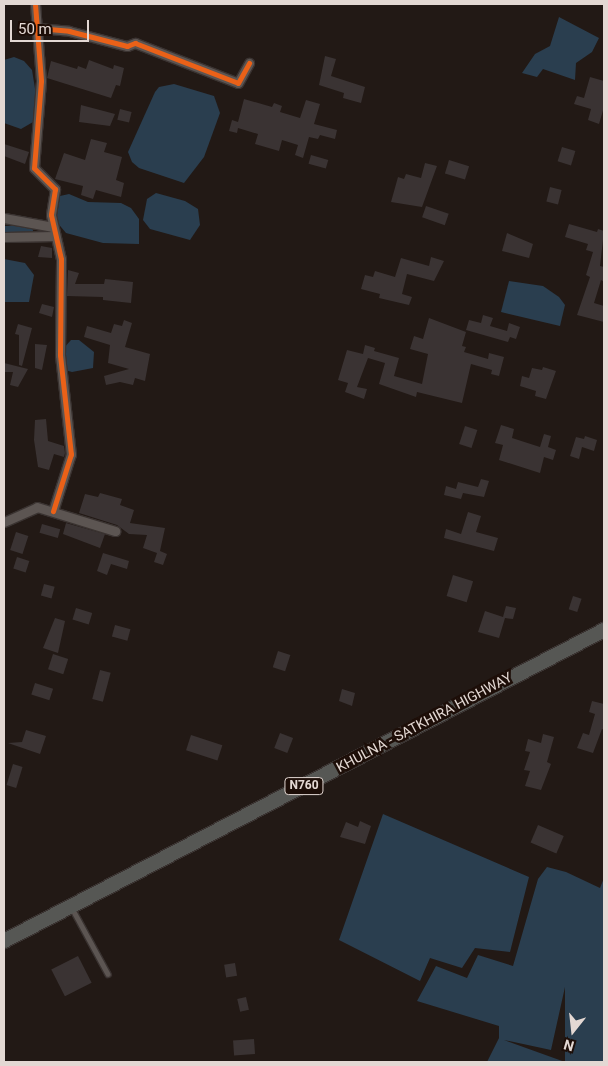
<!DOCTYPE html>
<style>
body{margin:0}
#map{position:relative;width:608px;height:1066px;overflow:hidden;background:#221915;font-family:Roboto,sans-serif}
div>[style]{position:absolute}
.water>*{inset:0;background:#2a3e4f}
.canal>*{height:11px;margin:-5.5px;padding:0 5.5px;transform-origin:5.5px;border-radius:5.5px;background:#2a3e4f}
.building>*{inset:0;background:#3a3333;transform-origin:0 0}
.roads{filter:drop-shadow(1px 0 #3a3331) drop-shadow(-1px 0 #3a3331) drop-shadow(0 1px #3a3331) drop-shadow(0 -1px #3a3331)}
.service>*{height:4.5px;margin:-2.25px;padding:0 2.25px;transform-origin:2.25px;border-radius:2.25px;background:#5c5552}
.minor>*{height:9px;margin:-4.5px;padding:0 4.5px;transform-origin:4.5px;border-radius:4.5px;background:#5c5552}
.trunk>*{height:14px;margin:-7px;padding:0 7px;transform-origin:7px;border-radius:7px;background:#565754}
.cycleway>*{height:5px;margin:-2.5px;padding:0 2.5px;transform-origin:2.5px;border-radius:2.5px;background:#ea6118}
span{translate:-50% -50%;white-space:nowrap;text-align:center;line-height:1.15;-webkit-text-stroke:5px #1d0e08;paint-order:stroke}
.shield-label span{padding:1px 4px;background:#1d0e08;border:1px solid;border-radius:4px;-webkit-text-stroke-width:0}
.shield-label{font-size:12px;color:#e3d8d3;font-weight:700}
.street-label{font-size:14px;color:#e3d8d3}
.frame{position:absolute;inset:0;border:5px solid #e3d8d3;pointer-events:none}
.north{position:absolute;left:548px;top:1006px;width:50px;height:50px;-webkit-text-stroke:4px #1d0e08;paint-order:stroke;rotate:196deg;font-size:14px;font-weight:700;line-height:20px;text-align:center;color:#e3d8d3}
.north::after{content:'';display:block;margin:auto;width:18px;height:22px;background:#e3d8d3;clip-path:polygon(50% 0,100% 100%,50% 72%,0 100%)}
.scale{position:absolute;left:10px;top:20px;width:79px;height:22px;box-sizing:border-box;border:2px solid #e3d8d3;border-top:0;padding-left:6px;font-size:15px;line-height:18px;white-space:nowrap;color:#e3d8d3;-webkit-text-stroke:4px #1d0e08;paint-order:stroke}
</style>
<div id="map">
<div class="water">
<div style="clip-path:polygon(559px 17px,599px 38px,592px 52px,576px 63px,575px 80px,543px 69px,537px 77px,522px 73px,535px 54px,550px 46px)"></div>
<div style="clip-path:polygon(14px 57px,24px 61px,32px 70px,37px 101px,33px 122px,21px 129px,4px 123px,4px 60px)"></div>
<div style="clip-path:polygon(174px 84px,214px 96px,220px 113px,204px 157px,184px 183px,139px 168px,132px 162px,128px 152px,155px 92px,159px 87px)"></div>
<div style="clip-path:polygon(156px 193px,185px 201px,198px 209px,200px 225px,190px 240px,150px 229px,143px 220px,147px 199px)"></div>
<div style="clip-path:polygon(69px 194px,88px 202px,121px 203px,131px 208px,139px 219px,139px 244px,103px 243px,66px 233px,56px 221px,60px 196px)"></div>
<div style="clip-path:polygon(4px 259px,25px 263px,34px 275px,29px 302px,4px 302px)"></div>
<div style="clip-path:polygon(509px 281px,543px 286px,559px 297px,565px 305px,560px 326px,501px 312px)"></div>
<div style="clip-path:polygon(71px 340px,79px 340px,94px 352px,93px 368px,72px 372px,65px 370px,63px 349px)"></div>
<div style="clip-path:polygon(383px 814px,529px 877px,510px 952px,475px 948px,462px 968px,430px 958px,420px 981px,339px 940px)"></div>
<div style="clip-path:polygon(evenodd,547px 867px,566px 872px,600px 888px,604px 878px,604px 1062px,487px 1062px,499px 1038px,499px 1026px,417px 1001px,436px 966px,467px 978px,478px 955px,513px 966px,538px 879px,547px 867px,565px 987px,565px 1062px,504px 1040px,551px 1050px,565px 987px)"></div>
</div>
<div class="canal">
<div style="left:4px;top:231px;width:23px;rotate:-2deg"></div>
</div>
<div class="building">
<div style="clip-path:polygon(325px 56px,336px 59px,331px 76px,365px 87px,361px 103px,343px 98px,344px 93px,319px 85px)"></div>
<div style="clip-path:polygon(89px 60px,113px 69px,114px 65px,124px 68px,120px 86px,116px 85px,111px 98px,47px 78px,51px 61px,77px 69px,78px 66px,86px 69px)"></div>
<div style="clip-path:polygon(590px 77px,604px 81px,604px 107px,599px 124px,588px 120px,591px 109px,574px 104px,577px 96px,584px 98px)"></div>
<div style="clip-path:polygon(244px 99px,272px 107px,274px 103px,282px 106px,280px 112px,300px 118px,306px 100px,320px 104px,314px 124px,337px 130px,335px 139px,320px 135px,318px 139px,309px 137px,303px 158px,295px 155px,298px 145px,282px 140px,279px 151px,255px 144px,258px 134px,238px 128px,237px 133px,229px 131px,232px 120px,238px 122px)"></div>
<div style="clip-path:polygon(81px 105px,115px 114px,110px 126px,79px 122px)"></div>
<div style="left:120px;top:109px;width:12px;height:11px;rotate:14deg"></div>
<div style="clip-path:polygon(91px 139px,107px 143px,104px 152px,122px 157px,116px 180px,124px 183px,121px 197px,96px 190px,93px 199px,81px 195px,83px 186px,55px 179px,64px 153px,85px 160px)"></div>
<div style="clip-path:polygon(4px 144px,29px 152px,25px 164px,4px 156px)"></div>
<div style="left:562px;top:147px;width:14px;height:15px;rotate:17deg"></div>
<div style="left:311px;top:155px;width:18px;height:9px;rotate:16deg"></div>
<div style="left:449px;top:160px;width:21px;height:14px;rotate:17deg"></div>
<div style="clip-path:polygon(425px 163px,437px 166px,422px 207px,391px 202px,398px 177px,404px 179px,406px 174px,421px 178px)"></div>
<div style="left:550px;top:187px;width:12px;height:15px;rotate:14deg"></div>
<div style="left:426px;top:206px;width:24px;height:12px;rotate:19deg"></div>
<div style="clip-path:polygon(569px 224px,597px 232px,598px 229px,604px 231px,600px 266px,604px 267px,604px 282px,601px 280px,594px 303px,604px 306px,604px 322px,577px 315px,590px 277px,586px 275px,593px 252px,586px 250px,588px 244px,565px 237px)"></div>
<div style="clip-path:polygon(507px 233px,533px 244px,529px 258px,502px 251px)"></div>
<div style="clip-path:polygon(41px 246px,52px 248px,52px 258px,38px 257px)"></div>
<div style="clip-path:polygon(431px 257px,444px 261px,434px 281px,407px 274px,402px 294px,412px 297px,409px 305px,379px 298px,380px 294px,361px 289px,365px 275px,373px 277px,375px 271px,395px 277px,401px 258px,429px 266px)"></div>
<div style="clip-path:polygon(68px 270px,79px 273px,75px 284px,104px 284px,105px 279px,133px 282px,131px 303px,103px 300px,103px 297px,67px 296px)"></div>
<div style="clip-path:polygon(42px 304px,54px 307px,52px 317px,39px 313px)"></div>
<div style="clip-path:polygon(483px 315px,493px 318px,490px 326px,507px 331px,509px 323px,520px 327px,516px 339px,510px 337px,508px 342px,466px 330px,469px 320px,481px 323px)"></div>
<div style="clip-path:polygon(429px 318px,466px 332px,462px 346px,466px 347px,464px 352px,488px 359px,489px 353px,504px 357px,499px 376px,491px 374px,492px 370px,471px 364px,462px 403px,417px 392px,416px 397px,379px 384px,385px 363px,368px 358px,357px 387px,367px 389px,364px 399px,345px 392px,348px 383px,338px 380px,347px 350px,363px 354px,365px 345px,375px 348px,374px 351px,399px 358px,394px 376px,422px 384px,428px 354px,410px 349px,414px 336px,423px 339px)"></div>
<div style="clip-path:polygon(124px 320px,132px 323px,125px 347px,150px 354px,145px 381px,135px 378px,133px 385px,120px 382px,106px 385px,104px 376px,129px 369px,108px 363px,110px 345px,84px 337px,87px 326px,111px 333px,114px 324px,122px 326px)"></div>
<div style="clip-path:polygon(18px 324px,32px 328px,22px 366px,19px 365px,19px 335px,15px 334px)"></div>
<div style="clip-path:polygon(35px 344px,47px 345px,42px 370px,35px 368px)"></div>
<div style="clip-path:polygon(4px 363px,28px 369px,18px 387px,10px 385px,13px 372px,4px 372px)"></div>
<div style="clip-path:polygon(543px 367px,556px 371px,546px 399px,535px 396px,536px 391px,520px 386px,522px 376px,529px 378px,532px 368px,542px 370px)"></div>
<div style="clip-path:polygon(46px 419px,48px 441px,64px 446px,65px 453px,64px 457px,54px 454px,49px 470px,38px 467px,34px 440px,35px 420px)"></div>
<div style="clip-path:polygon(501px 425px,514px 429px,512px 438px,540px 447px,544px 434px,551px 436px,548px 447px,556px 450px,553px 460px,544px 457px,540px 473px,499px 460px,503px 445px,495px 443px)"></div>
<div style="left:465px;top:426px;width:13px;height:19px;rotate:18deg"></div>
<div style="clip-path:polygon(585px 436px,597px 440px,594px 451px,582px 447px,579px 459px,570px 456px,576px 437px,584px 439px)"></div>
<div style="clip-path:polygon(481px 479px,489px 481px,484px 497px,463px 493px,461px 499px,444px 495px,446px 486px,456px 489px,458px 482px,478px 487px)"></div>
<div style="clip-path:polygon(100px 493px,122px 499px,120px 505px,134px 510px,130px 523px,165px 528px,160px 551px,167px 554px,163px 565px,154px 562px,157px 553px,143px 548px,147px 535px,129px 534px,117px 525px,79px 513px,85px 494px,98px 497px)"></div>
<div style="clip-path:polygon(468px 512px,481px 516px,476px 532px,498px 538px,494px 551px,444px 538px,446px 529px,461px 534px)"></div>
<div style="clip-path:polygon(66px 523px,105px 534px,100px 548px,63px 534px)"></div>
<div style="left:42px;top:524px;width:19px;height:9px;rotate:16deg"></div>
<div style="left:16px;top:532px;width:13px;height:19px;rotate:18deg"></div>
<div style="clip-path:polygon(103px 553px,129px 561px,127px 569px,111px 564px,107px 575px,97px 571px)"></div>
<div style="left:17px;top:557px;width:13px;height:12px;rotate:18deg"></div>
<div style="left:453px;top:575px;width:21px;height:22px;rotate:17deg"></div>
<div style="left:44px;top:584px;width:11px;height:12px;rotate:15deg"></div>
<div style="left:573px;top:596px;width:9px;height:14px;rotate:18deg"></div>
<div style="clip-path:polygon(506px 606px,516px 608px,513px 619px,505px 618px,499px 638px,478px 632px,485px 611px,503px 617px)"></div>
<div style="left:76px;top:608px;width:17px;height:12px;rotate:17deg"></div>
<div style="clip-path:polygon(55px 618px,65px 621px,58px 653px,43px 648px)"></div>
<div style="left:115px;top:625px;width:16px;height:12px;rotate:15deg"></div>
<div style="left:278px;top:651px;width:13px;height:17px;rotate:18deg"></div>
<div style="left:53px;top:654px;width:16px;height:16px;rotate:18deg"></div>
<div style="left:100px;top:670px;width:11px;height:30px;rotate:15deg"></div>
<div style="left:35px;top:683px;width:19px;height:12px;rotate:18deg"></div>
<div style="clip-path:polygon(342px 689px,355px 693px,352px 706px,339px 701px)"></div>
<div style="clip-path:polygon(592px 701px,604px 704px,604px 730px,602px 729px,593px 753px,577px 748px,583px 733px,589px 735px,595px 714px,589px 712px)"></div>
<div style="clip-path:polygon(26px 730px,46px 736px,40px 754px,8px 743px,22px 742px)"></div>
<div style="left:280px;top:733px;width:14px;height:16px;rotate:21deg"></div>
<div style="clip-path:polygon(543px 734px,554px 737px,547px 762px,551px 764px,541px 790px,525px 786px,530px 771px,524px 770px,530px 752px,525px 751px,528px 739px,541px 743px)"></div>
<div style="left:191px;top:735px;width:33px;height:16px;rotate:18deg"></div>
<div style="left:13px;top:764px;width:10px;height:22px;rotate:17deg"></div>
<div style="clip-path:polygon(360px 821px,371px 826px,365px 844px,340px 837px,346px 822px,358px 827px)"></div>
<div style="left:538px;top:825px;width:28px;height:19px;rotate:23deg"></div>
<div style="left:78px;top:956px;width:30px;height:30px;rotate:63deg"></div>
<div style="left:235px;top:963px;width:13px;height:11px;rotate:81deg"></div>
<div style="left:246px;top:997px;width:13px;height:9px;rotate:77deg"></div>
<div style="left:254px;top:1039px;width:15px;height:21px;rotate:86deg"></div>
</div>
<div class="roads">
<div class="service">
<div style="left:72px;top:908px;width:75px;rotate:61.4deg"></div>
</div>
<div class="minor">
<div style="left:35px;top:4px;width:77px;rotate:85.5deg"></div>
<div style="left:41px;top:81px;width:87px;rotate:94.6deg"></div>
<div style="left:34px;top:168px;width:30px;rotate:45deg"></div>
<div style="left:55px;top:189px;width:26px;rotate:99deg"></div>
<div style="left:51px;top:215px;width:45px;rotate:77.2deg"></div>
<div style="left:61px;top:259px;width:96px;rotate:90.6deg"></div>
<div style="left:60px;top:355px;width:100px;rotate:83.7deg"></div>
<div style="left:71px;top:454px;width:60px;rotate:107.5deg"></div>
<div style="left:37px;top:28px;width:32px;rotate:5deg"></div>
<div style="left:69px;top:31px;width:60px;rotate:14.5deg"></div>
<div style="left:127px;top:46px;width:9px;rotate:-21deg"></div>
<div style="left:135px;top:43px;width:110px;rotate:21.2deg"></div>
<div style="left:238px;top:83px;width:23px;rotate:-61deg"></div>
<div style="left:4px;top:218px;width:50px;rotate:10.4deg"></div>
<div style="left:4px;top:237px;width:51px;rotate:-1.1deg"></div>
<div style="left:4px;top:522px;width:36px;rotate:-24deg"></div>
<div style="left:37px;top:507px;width:82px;rotate:17.1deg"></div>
</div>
<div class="trunk">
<div style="left:4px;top:941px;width:676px;rotate:-27.4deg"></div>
</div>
</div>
<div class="cycleway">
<div style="left:35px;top:4px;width:77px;rotate:85.5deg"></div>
<div style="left:41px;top:81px;width:87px;rotate:94.6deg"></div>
<div style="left:34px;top:168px;width:30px;rotate:45deg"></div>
<div style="left:55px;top:189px;width:26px;rotate:99deg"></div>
<div style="left:51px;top:215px;width:45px;rotate:77.2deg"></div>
<div style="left:61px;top:259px;width:96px;rotate:90.6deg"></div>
<div style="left:60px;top:355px;width:100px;rotate:83.7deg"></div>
<div style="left:71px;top:454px;width:60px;rotate:107.5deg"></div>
<div style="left:37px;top:28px;width:32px;rotate:5deg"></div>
<div style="left:69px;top:31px;width:60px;rotate:14.5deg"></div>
<div style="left:127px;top:46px;width:9px;rotate:-21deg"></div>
<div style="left:135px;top:43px;width:110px;rotate:21.2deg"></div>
<div style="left:238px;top:83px;width:23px;rotate:-61deg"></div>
</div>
<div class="shield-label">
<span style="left:304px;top:786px">N760</span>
</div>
<div class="street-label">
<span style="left:424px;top:722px;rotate:-28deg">KHULNA - SATKHIRA HIGHWAY</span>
</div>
<div class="frame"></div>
<div class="north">N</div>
<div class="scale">50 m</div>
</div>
